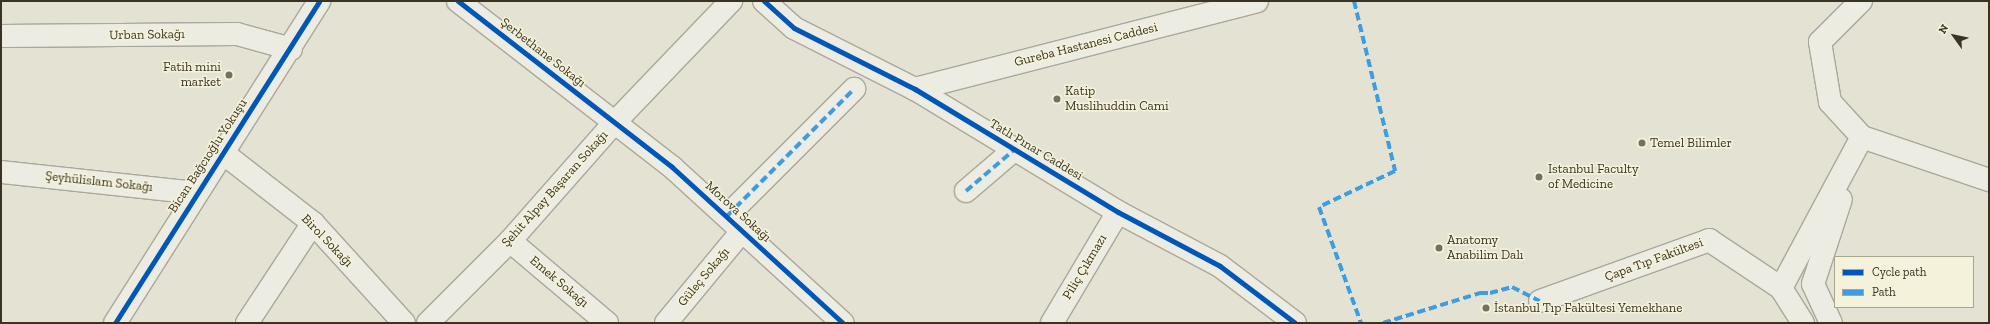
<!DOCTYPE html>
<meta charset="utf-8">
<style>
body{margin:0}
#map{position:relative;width:1990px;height:324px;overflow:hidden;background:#e4e3d3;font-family:"Zilla Slab",serif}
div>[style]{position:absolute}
.roads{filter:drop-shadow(1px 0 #aaa89b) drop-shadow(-1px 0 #aaa89b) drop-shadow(0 1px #aaa89b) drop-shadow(0 -1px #aaa89b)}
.street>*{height:22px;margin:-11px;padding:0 11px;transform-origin:11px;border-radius:11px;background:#edece3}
.secondary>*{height:22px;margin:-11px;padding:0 11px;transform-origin:11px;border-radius:11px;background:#edece3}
.quiet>*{height:4px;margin-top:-2px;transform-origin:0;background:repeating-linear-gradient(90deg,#3e9de0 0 8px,transparent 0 12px)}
.cycleway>*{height:5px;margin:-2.5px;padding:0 2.5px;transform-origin:2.5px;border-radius:2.5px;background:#0057b8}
.dots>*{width:11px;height:11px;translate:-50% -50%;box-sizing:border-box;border:2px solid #f4f2da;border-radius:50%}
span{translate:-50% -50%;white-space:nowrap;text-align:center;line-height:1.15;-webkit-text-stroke:3px #f4f2da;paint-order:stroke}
.street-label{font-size:13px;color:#3a3222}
.poi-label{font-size:13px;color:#3a3222}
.right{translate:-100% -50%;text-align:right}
.left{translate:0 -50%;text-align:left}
.frame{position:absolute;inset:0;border:2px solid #3a3222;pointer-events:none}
.legend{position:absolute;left:1834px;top:256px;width:140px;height:52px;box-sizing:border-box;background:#f4f2da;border:1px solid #aaa590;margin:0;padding:5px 7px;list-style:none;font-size:12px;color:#3a3222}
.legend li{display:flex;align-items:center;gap:8px;height:20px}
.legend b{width:20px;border:1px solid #aaa590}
.north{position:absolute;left:1934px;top:16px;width:40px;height:40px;-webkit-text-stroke:3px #f4f2da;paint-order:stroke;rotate:303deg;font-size:11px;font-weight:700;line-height:16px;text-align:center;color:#3a3222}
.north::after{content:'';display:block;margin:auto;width:14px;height:18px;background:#3a3222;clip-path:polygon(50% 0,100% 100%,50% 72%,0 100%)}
</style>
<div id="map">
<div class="roads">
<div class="street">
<div style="left:458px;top:1px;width:271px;rotate:37.8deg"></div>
<div style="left:672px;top:167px;width:231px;rotate:42.4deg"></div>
<div style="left:1861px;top:1px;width:58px;rotate:135deg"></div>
<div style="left:1820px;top:42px;width:61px;rotate:80.5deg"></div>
<div style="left:1830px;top:102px;width:47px;rotate:47.6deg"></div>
<div style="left:1862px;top:137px;width:134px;rotate:18.7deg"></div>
<div style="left:1px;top:36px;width:236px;rotate:-0.5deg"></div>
<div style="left:237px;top:34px;width:56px;rotate:15.5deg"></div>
<div style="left:223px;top:153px;width:114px;rotate:37.9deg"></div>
<div style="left:313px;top:223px;width:135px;rotate:47.7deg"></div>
<div style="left:1px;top:172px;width:197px;rotate:6.1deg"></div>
<div style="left:966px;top:191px;width:63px;rotate:-40.5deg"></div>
<div style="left:727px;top:216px;width:180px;rotate:-45deg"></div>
<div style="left:510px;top:241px;width:127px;rotate:40.2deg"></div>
<div style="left:1540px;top:301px;width:180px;rotate:-19.8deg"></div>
<div style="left:1709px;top:240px;width:87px;rotate:33.7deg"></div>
<div style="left:247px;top:323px;width:120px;rotate:-56.6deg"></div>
<div style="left:428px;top:323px;width:116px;rotate:-45deg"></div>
<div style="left:510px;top:241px;width:159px;rotate:-48.6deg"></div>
<div style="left:615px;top:122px;width:168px;rotate:-46.2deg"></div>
<div style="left:666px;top:323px;width:121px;rotate:-50.4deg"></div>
<div style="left:1052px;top:323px;width:129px;rotate:-59.3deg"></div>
<div style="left:1803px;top:323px;width:41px;rotate:-122.2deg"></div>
<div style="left:1781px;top:288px;width:171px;rotate:-61.8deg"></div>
<div style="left:1831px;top:323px;width:43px;rotate:-114.8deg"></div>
<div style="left:1813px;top:284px;width:89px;rotate:-71.8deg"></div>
</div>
<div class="secondary">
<div style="left:764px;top:1px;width:40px;rotate:42deg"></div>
<div style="left:794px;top:28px;width:136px;rotate:26.8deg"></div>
<div style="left:915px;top:89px;width:237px;rotate:31.2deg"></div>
<div style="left:1118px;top:212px;width:115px;rotate:27.9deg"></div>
<div style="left:1220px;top:266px;width:94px;rotate:37.2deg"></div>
<div style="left:915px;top:89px;width:353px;rotate:-14.4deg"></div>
<div style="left:115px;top:323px;width:381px;rotate:-57.6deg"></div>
</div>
</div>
<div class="quiet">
<div style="left:1354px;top:1px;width:175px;rotate:76.4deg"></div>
<div style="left:1395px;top:171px;width:84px;rotate:154.7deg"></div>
<div style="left:1319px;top:207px;width:123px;rotate:70.1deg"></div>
<div style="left:966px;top:191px;width:63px;rotate:-40.5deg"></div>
<div style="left:727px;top:216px;width:180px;rotate:-45deg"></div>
<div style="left:1383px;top:323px;width:102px;rotate:-17.2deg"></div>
<div style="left:1480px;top:293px;width:10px"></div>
<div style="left:1490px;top:293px;width:23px;rotate:-15deg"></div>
<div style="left:1512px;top:287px;width:31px;rotate:27deg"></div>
</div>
<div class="cycleway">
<div style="left:458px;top:1px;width:271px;rotate:37.8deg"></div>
<div style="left:672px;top:167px;width:231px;rotate:42.4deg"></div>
<div style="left:764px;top:1px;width:40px;rotate:42deg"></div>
<div style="left:794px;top:28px;width:136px;rotate:26.8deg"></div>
<div style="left:915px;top:89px;width:237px;rotate:31.2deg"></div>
<div style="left:1118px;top:212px;width:115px;rotate:27.9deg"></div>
<div style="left:1220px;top:266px;width:94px;rotate:37.2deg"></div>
<div style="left:115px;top:323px;width:381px;rotate:-57.6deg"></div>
</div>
<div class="dots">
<div style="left:229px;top:75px;background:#767060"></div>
<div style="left:1057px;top:99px;background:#767060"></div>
<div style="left:1642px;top:143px;background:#767060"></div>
<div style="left:1539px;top:177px;background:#767060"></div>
<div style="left:1439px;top:248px;background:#767060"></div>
<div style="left:1486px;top:308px;background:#767060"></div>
</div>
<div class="street-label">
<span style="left:147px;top:35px;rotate:-1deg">Urban Sokağı</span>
<span style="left:1086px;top:45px;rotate:-14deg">Gureba Hastanesi Caddesi</span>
<span style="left:543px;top:53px;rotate:38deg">Şerbethane Sokağı</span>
<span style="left:1036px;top:150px;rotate:31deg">Tatlı Pınar Caddesi</span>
<span style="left:208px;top:156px;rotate:-57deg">Bican Bağcıoğlu Yokuşu</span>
<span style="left:99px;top:182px;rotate:6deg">Şeyhülislam Sokağı</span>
<span style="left:555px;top:189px;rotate:-48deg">Şehit Alpay Başaran Sokağı</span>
<span style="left:738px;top:212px;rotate:42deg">Morova Sokağı</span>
<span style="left:327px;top:241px;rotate:46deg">Birol Sokağı</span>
<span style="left:1654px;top:260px;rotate:-20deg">Çapa Tıp Fakültesi</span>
<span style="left:1085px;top:267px;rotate:-59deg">Piliç Çıkmazı</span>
<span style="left:704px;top:277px;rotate:-50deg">Güleç Sokağı</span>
<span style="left:559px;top:282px;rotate:40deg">Emek Sokağı</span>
</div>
<div class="poi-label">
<span class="right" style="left:221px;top:75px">Fatih mini<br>market</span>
<span class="left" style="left:1065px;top:99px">Katip<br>Muslihuddin Cami</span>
<span class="left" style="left:1650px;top:143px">Temel Bilimler</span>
<span class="left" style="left:1548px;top:177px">Istanbul Faculty<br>of Medicine</span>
<span class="left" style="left:1447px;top:248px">Anatomy<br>Anabilim Dalı</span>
<span class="left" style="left:1494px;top:308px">İstanbul Tıp Fakültesi Yemekhane</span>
</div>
<div class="frame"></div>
<ul class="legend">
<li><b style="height:5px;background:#0057b8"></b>Cycle path</li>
<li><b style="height:5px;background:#3e9de0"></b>Path</li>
</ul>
<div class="north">N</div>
</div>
